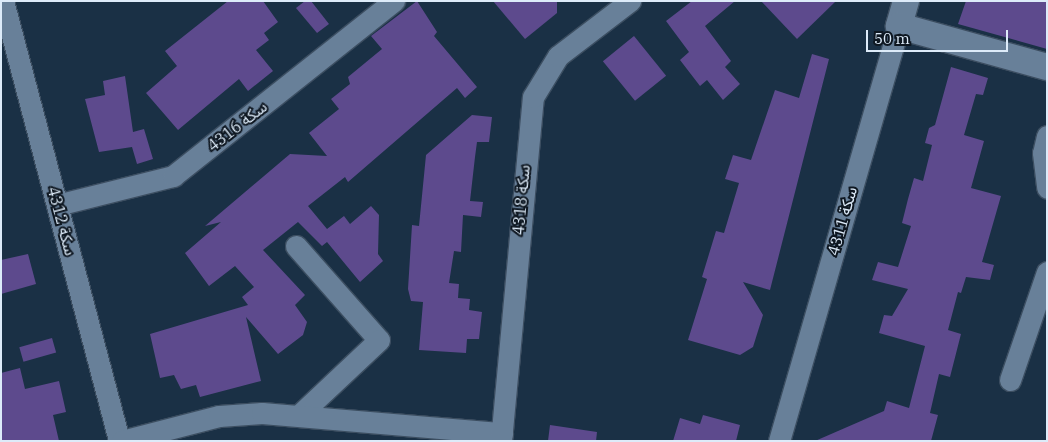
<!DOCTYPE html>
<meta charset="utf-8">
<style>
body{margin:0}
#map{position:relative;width:1048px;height:442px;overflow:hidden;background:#1a3045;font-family:"IBM Plex Serif","Noto Sans Arabic",serif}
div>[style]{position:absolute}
.building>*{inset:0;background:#5d4a8d;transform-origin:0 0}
.roads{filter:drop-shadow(1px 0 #3c4e61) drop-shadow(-1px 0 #3c4e61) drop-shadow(0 1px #3c4e61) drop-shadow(0 -1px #3c4e61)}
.minor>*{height:21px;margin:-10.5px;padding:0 10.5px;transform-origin:10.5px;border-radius:10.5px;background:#688099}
.tertiary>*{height:26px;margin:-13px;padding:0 13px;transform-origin:13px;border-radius:13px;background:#688099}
span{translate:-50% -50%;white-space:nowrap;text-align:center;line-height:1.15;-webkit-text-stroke:4px #0e1721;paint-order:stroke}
.street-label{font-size:16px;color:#ddebf9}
.frame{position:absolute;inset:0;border:2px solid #ddebf9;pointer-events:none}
.scale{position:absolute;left:866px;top:30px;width:142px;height:22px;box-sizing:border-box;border:2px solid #ddebf9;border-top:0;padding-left:6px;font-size:15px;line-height:18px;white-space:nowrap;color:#ddebf9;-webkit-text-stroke:4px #0e1721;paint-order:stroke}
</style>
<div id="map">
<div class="building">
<div style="clip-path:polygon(228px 1px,263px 1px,278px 22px,264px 33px,269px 40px,256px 50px,273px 71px,248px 91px,239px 79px,178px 130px,146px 93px,177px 66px,165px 51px)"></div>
<div style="clip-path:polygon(305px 1px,311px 1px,329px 24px,317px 33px,296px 8px)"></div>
<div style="clip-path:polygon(417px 1px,437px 32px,434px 36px,477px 87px,465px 98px,457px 88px,348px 182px,345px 177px,308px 206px,327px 229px,344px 216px,350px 224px,371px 206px,379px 215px,378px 254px,383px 261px,360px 282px,327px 242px,322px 246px,298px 222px,263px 250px,305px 295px,295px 305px,307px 322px,303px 335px,278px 354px,246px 317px,261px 381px,200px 397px,196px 385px,181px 389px,174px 375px,160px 378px,150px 334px,248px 305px,242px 297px,254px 287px,235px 266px,209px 286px,185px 253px,221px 222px,205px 226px,290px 154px,327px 156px,309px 133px,339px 109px,331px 99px,350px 84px,348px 77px,382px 49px,371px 36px)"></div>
<div style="clip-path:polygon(493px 1px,557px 1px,557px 13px,525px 39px)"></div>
<div style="clip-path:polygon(692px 1px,735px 1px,705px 26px,731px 61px,725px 67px,740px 84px,723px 100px,707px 80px,700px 86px,680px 60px,689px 52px,666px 21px)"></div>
<div style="clip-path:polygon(761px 1px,836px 1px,797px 39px)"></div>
<div style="clip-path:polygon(966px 1px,1047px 1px,1047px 49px,958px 24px)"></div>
<div style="left:634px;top:36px;width:51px;height:40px;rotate:51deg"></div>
<div style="clip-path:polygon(812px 54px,829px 59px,770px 290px,743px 282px,763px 315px,753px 347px,740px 355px,688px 340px,707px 279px,702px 277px,716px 231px,724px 233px,739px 183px,725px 179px,733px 155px,751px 160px,775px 90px,799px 98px)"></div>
<div style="clip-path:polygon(951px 67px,988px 78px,983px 95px,976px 94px,964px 135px,984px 141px,971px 188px,1001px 196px,982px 262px,994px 265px,990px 280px,966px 277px,961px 293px,958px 292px,948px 330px,961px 334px,950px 377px,939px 374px,930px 413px,938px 415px,931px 441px,815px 441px,884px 411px,887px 401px,909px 408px,925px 346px,879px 333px,884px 315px,892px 316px,908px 289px,872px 280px,878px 262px,898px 267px,911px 226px,902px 223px,908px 199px,914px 178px,923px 181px,932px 145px,925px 143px,929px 128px,935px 125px)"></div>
<div style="clip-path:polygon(125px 76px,133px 132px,144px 129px,153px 159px,137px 164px,132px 147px,99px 152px,85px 99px,105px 95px,103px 81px)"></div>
<div style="clip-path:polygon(472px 115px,492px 117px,489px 142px,477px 142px,475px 157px,470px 201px,483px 202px,481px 217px,463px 215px,461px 252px,454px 251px,449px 283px,459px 284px,458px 298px,470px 299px,469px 310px,482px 312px,479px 339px,467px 339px,466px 353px,419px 350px,423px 302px,411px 301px,408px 289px,412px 225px,419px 226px,426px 155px)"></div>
<div style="clip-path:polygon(28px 254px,36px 284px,1px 294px,1px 260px)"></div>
<div style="left:52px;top:338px;width:15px;height:34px;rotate:74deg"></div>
<div style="clip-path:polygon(20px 368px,25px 389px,59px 381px,66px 412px,53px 415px,59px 441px,1px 441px,1px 373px)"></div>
<div style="clip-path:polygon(703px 415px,740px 425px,736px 441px,673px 441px,680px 418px,700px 424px)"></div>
<div style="clip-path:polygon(550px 425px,597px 432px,596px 441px,548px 441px)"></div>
</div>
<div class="roads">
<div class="minor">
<div style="left:3px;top:1px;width:455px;rotate:75.2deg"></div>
<div style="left:1047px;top:136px;width:17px;rotate:103deg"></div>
<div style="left:1043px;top:153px;width:35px;rotate:83deg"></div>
<div style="left:57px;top:205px;width:120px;rotate:-14deg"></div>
<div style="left:173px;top:176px;width:282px;rotate:-38.4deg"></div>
<div style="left:296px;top:246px;width:125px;rotate:48.6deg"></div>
<div style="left:379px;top:340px;width:110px;rotate:136.8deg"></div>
<div style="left:1010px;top:380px;width:114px;rotate:-71.1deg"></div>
<div style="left:122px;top:441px;width:100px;rotate:-14.5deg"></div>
<div style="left:219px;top:416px;width:43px;rotate:-4deg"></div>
<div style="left:262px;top:413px;width:241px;rotate:4.8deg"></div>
<div style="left:501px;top:441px;width:345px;rotate:-84.7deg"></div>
<div style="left:533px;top:97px;width:48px;rotate:-58.6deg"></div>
<div style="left:558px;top:56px;width:91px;rotate:-37.4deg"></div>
<div style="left:779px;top:441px;width:432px;rotate:-73.9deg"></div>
</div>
<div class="tertiary">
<div style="left:906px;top:1px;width:26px;rotate:106deg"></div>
<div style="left:899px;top:26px;width:154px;rotate:15.5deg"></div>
</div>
</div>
<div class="street-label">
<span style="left:237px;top:126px;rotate:-38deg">سكة 4316</span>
<span style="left:521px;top:200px;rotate:-85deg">سكة 4318</span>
<span style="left:62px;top:221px;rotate:75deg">سكة 4312</span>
<span style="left:842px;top:221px;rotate:-74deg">سكة 4311</span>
</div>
<div class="frame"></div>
<div class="scale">50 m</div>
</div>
